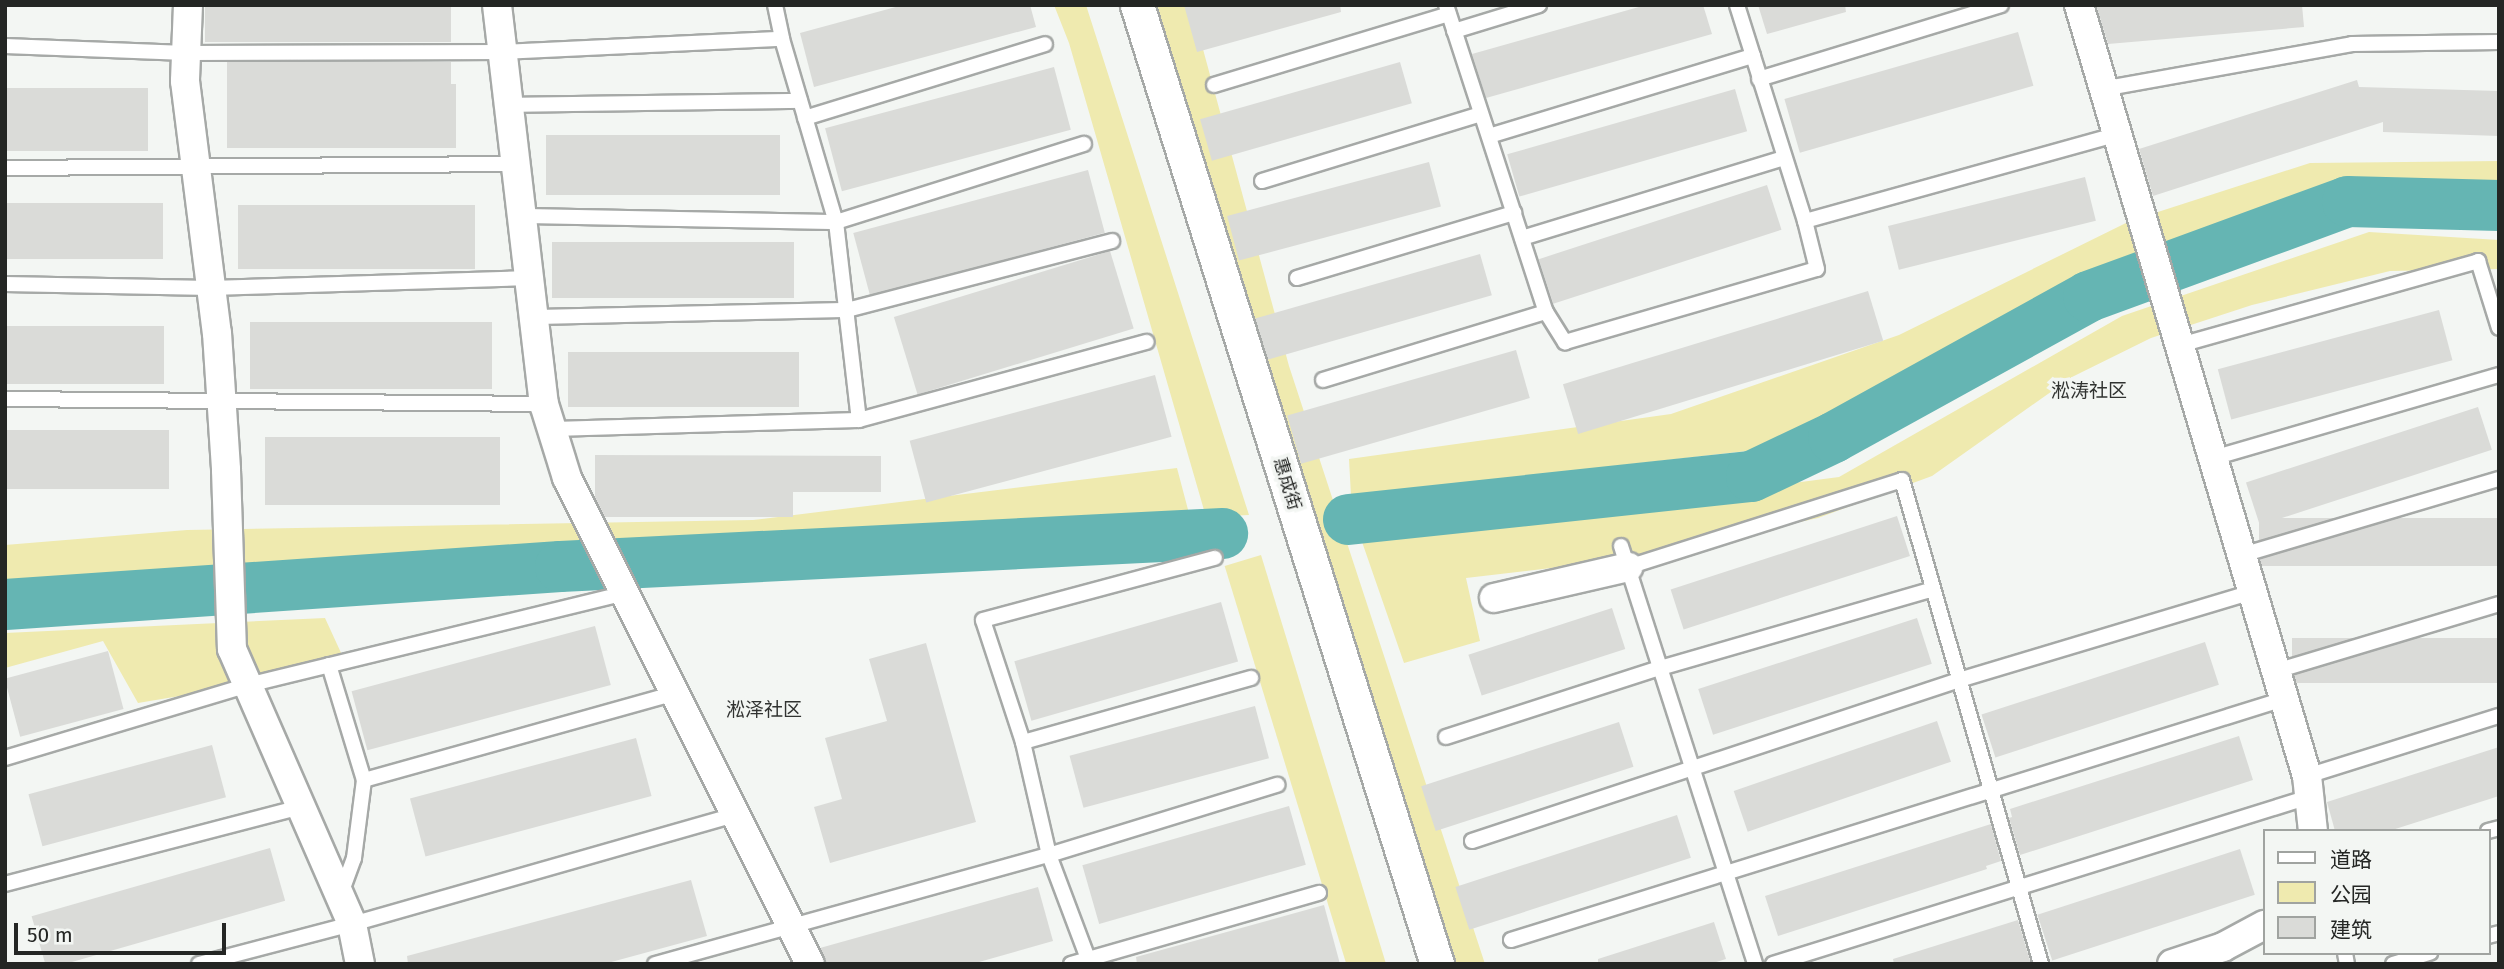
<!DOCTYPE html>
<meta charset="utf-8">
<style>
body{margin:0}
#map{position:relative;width:2504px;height:969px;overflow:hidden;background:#f3f6f3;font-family:"Fira Sans","Noto Sans SC",sans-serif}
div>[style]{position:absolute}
.green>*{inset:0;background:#efeaaf;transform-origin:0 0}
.river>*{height:51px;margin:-25.5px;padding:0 25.5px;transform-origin:25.5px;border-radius:25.5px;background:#65b5b3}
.building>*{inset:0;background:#dadbd8;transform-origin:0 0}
.roads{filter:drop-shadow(2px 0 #a6a9a7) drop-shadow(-2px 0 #a6a9a7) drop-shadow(0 2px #a6a9a7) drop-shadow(0 -2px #a6a9a7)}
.service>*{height:14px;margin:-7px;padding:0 7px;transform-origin:7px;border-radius:7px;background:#fff}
.minor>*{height:28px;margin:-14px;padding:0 14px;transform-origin:14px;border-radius:14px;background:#fff}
.tertiary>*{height:33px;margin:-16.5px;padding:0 16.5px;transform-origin:16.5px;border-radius:16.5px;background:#fff}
span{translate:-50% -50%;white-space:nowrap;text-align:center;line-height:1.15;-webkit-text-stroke:7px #f3f6f3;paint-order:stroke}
.street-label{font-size:18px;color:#242624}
.neighbourhood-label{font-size:19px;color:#313331}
.frame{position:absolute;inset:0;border:7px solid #242624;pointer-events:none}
.legend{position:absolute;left:2263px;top:829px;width:228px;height:126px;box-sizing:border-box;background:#f3f6f3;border:2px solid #a0a3a0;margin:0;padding:9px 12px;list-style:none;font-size:21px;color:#242624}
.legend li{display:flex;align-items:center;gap:14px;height:35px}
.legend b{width:35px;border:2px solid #a0a3a0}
.scale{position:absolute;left:14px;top:923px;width:212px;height:32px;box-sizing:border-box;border:4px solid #242624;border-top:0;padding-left:9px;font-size:21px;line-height:24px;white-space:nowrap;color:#242624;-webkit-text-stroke:5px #f3f6f3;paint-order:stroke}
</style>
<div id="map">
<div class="green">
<div style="clip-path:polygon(1054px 5px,1086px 5px,1249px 515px,1206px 517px,1069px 43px)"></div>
<div style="clip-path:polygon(1152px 5px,1191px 5px,1289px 366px,1485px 964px,1451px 964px)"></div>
<div style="clip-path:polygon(2499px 161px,2499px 192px,2356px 188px,2113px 268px,1809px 444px,1351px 496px,1349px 459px,1671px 414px,1899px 335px,2130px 221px,2310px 163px)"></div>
<div style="clip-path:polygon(2369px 232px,2499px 240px,2499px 269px,2390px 271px,2252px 305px,2151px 338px,2072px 377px,1932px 476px,1818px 518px,1635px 558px,1466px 578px,1480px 641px,1404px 663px,1361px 539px,1839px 477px,2122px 316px)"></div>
<div style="clip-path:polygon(1177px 468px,1191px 521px,505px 564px,5px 603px,5px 545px,187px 530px,753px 520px)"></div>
<div style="left:1261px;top:555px;width:427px;height:38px;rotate:73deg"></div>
<div style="clip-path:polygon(325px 618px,348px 668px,138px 703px,103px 641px,5px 668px,5px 633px)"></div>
</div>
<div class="river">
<div style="left:1348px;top:519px;width:405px;rotate:-6.1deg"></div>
<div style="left:1751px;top:476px;width:91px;rotate:-25.4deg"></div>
<div style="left:1833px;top:437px;width:291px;rotate:-28.9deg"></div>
<div style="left:2088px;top:296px;width:276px;rotate:-20.1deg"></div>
<div style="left:2347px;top:201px;width:152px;rotate:1.5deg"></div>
<div style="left:5px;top:604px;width:556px;rotate:-3.92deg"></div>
<div style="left:560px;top:566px;width:663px;rotate:-2.85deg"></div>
</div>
<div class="building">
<div style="left:205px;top:5px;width:246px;height:37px"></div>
<div style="clip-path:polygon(903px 5px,1030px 5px,1036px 27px,814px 87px,800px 33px)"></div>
<div style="clip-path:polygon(1184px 5px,1340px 5px,1341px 12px,1197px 52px)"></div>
<div style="clip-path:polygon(1646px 5px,1703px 5px,1712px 34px,1486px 98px,1472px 54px)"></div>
<div style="clip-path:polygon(1758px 5px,1845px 5px,1846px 12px,1767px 34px)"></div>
<div style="clip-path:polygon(2096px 5px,2302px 5px,2304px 27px,2108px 44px)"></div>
<div style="left:2018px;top:32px;width:56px;height:243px;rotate:74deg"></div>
<div style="clip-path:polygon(227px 62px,451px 62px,451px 84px,456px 84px,456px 148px,227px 148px)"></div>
<div style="left:1400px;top:62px;width:43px;height:208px;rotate:74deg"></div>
<div style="left:1054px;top:67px;width:65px;height:237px;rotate:75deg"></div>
<div style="clip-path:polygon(2357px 80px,2359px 87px,2499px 91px,2499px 136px,2383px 132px,2383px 122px,2153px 196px,2139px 149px)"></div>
<div style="left:5px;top:88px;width:143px;height:63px"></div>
<div style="left:1735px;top:89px;width:44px;height:237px;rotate:74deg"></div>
<div style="left:546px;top:135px;width:234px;height:60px"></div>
<div style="left:1429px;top:162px;width:46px;height:209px;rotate:75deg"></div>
<div style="left:1088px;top:170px;width:65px;height:243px;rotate:75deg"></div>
<div style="left:2085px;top:177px;width:45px;height:203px;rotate:76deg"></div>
<div style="left:1767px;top:185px;width:47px;height:240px;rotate:72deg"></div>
<div style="left:5px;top:203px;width:158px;height:56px"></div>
<div style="left:238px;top:205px;width:237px;height:64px"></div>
<div style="left:552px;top:242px;width:242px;height:56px"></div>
<div style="left:1110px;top:251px;width:81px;height:226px;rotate:73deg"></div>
<div style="left:1480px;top:254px;width:43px;height:234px;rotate:74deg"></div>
<div style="left:1868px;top:291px;width:52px;height:319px;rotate:73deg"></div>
<div style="left:2439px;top:310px;width:52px;height:229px;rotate:75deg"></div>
<div style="left:250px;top:322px;width:242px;height:67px"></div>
<div style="left:5px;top:326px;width:159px;height:58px"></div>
<div style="left:1516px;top:350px;width:50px;height:238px;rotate:74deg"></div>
<div style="left:568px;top:352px;width:231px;height:55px"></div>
<div style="left:1155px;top:375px;width:64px;height:254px;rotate:75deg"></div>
<div style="left:2478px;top:407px;width:45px;height:244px;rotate:72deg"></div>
<div style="left:5px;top:430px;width:164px;height:59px"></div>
<div style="left:265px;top:437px;width:235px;height:68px"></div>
<div style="clip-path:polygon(595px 455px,881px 456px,881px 492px,793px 492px,793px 517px,605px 517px,595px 497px)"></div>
<div style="left:1897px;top:516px;width:42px;height:238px;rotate:72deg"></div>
<div style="left:2499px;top:518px;width:48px;height:240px;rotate:90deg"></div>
<div style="left:1221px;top:602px;width:62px;height:215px;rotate:74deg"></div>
<div style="left:1612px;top:608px;width:43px;height:151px;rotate:72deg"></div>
<div style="left:1917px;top:618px;width:48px;height:230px;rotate:72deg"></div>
<div style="left:595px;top:626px;width:61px;height:252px;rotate:75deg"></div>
<div style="left:2499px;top:638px;width:45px;height:207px;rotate:90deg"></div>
<div style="left:2205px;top:642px;width:45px;height:235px;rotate:72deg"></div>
<div style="clip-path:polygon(926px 643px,976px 822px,830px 863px,814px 807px,842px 799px,825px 738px,887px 721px,869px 659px)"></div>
<div style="left:108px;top:651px;width:60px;height:107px;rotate:75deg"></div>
<div style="left:1255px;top:706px;width:54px;height:192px;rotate:75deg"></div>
<div style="left:1937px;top:721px;width:43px;height:215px;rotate:71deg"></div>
<div style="left:1619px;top:722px;width:47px;height:208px;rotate:72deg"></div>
<div style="clip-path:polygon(2239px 736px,2253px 780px,2020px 855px,2009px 818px,2012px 817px,2010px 809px)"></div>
<div style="left:636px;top:738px;width:60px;height:234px;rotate:75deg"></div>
<div style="left:212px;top:745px;width:54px;height:190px;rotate:75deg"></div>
<div style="clip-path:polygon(2499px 747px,2499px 796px,2389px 831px,2335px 831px,2327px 802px)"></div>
<div style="left:1289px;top:806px;width:61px;height:215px;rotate:74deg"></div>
<div style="left:1677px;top:815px;width:45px;height:233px;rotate:72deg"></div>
<div style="clip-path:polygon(1991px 824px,2001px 861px,1986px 866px,1987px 869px,1778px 936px,1765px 896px)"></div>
<div style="left:270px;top:848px;width:55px;height:248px;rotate:74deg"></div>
<div style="left:2240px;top:849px;width:48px;height:213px;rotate:72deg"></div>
<div style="clip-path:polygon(691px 880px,707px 936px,604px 964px,408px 964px,407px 956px)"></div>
<div style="clip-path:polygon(1038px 887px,1053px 941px,972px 964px,826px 964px,820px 948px)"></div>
<div style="clip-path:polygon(1324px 905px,1340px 964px,1137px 964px,1136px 957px)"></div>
<div style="clip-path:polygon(2018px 920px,2031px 964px,1894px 964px,1893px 959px)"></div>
<div style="clip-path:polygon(1714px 922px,1726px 959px,1710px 964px,1598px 964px,1598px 959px)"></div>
</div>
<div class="roads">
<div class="service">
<div style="left:775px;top:5px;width:35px;rotate:78deg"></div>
<div style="left:782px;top:39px;width:191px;rotate:73.6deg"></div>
<div style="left:836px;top:222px;width:199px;rotate:83.4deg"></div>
<div style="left:1446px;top:5px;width:323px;rotate:72deg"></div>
<div style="left:1546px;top:312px;width:36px;rotate:58deg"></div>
<div style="left:1565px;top:342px;width:262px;rotate:-16.2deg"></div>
<div style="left:1817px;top:269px;width:49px;rotate:-104deg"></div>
<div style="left:1805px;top:221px;width:226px;rotate:-107.5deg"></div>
<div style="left:1454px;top:31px;width:89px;rotate:-17deg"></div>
<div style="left:5px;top:46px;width:181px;rotate:2.2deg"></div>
<div style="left:186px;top:53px;width:317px;rotate:-0.2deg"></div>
<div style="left:503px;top:52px;width:279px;rotate:-2.7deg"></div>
<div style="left:1759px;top:79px;width:253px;rotate:-17deg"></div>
<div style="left:1214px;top:85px;width:245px;rotate:-16.8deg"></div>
<div style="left:2102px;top:89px;width:254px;rotate:-10.2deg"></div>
<div style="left:2352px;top:44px;width:147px;rotate:-0.8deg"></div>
<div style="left:508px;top:105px;width:292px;rotate:-0.8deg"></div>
<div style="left:805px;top:118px;width:251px;rotate:-17.1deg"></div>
<div style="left:1489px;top:136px;width:276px;rotate:-16.9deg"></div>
<div style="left:5px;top:168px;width:510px;rotate:-0.45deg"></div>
<div style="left:1262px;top:181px;width:229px;rotate:-17deg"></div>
<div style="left:521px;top:216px;width:315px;rotate:1.1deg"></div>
<div style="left:836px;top:222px;width:260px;rotate:-17.5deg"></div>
<div style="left:1805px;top:221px;width:323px;rotate:-15.5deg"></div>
<div style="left:1522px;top:238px;width:273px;rotate:-17deg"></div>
<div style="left:1297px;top:278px;width:227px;rotate:-16.7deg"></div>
<div style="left:5px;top:284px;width:206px;rotate:1.1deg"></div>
<div style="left:211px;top:288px;width:318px;rotate:-1.8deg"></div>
<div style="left:533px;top:317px;width:314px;rotate:-1.3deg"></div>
<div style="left:847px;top:310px;width:274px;rotate:-14.6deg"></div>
<div style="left:2180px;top:345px;width:310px;rotate:-15.7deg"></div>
<div style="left:2478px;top:261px;width:70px;rotate:72.6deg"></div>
<div style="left:1323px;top:380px;width:233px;rotate:-17deg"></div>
<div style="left:5px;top:399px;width:539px;rotate:0.53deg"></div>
<div style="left:552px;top:429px;width:307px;rotate:-1.7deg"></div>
<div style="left:859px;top:420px;width:298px;rotate:-15.2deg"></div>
<div style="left:2213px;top:458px;width:298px;rotate:-16.2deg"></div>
<div style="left:1621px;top:546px;width:439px;rotate:72.2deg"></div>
<div style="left:2242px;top:555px;width:268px;rotate:-16.5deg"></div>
<div style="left:1628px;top:567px;width:287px;rotate:-17.6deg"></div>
<div style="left:1902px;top:480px;width:504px;rotate:73.98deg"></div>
<div style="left:329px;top:665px;width:120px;rotate:73.1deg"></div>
<div style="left:364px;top:780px;width:79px;rotate:97.3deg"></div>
<div style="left:354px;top:858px;width:38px;rotate:110deg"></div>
<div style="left:2276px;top:671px;width:233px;rotate:-16.7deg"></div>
<div style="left:1446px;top:737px;width:225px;rotate:-17.9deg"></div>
<div style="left:1660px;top:668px;width:284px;rotate:-16.1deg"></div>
<div style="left:1023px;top:742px;width:237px;rotate:-15.7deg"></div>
<div style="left:5px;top:758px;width:254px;rotate:-16.7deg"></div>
<div style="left:248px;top:685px;width:387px;rotate:-13.7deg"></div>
<div style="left:2307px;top:776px;width:201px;rotate:-17.4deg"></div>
<div style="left:364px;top:780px;width:323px;rotate:-15.6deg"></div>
<div style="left:2488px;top:831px;width:11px;rotate:-15deg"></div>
<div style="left:1472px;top:841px;width:513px;rotate:-18.29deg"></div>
<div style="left:1959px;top:680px;width:307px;rotate:-16.7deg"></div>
<div style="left:5px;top:884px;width:306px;rotate:-14.6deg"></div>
<div style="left:2488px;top:936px;width:11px;rotate:-15deg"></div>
<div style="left:1511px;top:940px;width:810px;rotate:-17.32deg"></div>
<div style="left:2345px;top:953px;width:11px;rotate:80deg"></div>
<div style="left:199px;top:964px;width:158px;rotate:-14.7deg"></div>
<div style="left:352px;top:924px;width:398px;rotate:-15.9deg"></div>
<div style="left:655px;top:964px;width:409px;rotate:-15.5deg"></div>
<div style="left:1049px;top:855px;width:239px;rotate:-17.1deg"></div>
<div style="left:1071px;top:964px;width:258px;rotate:-16deg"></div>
<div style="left:1090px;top:964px;width:116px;rotate:-110.6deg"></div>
<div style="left:1049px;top:855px;width:116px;rotate:-103deg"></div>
<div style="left:1023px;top:742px;width:128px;rotate:-108.2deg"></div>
<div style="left:983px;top:620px;width:240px;rotate:-15deg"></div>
<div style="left:1773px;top:964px;width:565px;rotate:-17.31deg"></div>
<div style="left:2393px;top:964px;width:39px;rotate:-17deg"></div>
</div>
<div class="minor">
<div style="left:188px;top:5px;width:76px;rotate:92.3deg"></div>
<div style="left:185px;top:81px;width:254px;rotate:82.8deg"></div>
<div style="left:217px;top:333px;width:137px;rotate:86.2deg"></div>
<div style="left:226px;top:470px;width:179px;rotate:88.1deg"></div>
<div style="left:232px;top:649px;width:300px;rotate:66.4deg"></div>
<div style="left:352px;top:924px;width:41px;rotate:78.7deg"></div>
<div style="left:497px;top:5px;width:402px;rotate:83.3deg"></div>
<div style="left:544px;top:404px;width:77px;rotate:72.7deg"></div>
<div style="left:567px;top:478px;width:543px;rotate:63.43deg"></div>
<div style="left:2079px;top:5px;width:804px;rotate:73.53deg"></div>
<div style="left:2307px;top:776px;width:55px;rotate:83.8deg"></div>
<div style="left:1494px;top:598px;width:138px;rotate:-13deg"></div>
<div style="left:2172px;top:964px;width:54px;rotate:-18.4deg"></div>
<div style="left:2223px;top:947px;width:47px;rotate:-28.2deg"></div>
</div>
<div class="tertiary">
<div style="left:1137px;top:5px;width:1005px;rotate:72.63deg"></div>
</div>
</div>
<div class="street-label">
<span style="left:1287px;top:484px;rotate:73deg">惠成街</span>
</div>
<div class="neighbourhood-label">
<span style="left:2089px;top:391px">淞涛社区</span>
<span style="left:764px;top:710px">淞泽社区</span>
</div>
<div class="frame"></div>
<ul class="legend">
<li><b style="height:9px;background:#fff"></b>道路</li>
<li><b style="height:19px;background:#efeaaf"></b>公园</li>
<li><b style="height:19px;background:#dadbd8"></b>建筑</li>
</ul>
<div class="scale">50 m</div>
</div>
